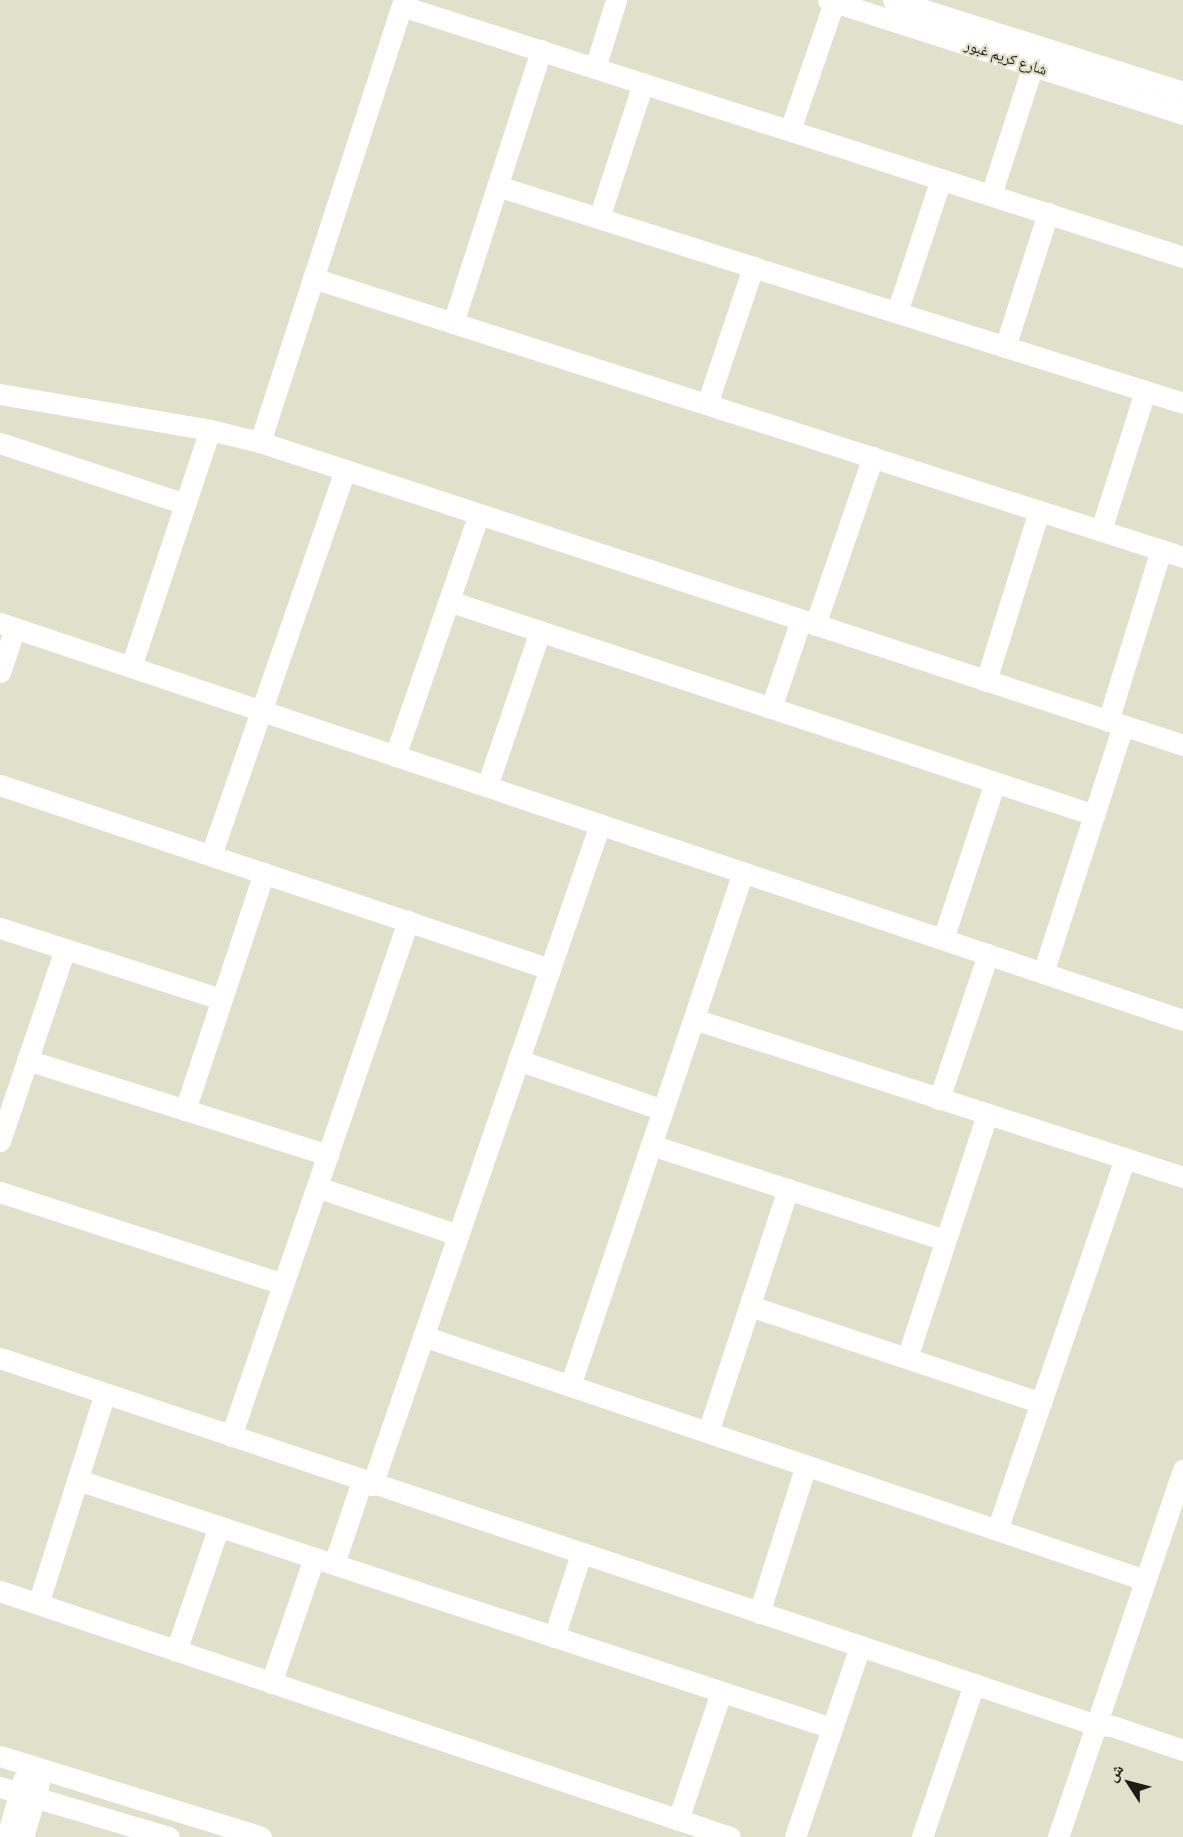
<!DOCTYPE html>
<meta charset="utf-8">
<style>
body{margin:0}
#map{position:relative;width:1183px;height:1837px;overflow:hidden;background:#e0e1ca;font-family:"IBM Plex Serif","Noto Naskh Arabic",serif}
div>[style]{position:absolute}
.minor>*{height:21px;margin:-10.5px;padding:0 10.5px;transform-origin:10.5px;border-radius:10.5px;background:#fff}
span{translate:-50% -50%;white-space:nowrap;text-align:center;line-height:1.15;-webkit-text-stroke:4.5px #e0e1ca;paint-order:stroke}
.street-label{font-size:15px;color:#1c1c14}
.north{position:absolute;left:1099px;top:1753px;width:60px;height:60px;-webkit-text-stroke:4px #e0e1ca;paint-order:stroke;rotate:306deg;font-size:16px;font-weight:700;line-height:24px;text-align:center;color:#1c1c14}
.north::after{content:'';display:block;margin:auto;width:21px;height:27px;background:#1c1c14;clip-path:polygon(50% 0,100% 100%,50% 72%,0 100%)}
</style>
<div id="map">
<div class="minor">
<div style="left:828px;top:0;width:373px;rotate:17.8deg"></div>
<div style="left:893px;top:0;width:304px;rotate:17.6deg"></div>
<div style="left:402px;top:6px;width:820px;rotate:17.82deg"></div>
<div style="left:595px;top:68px;width:71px;rotate:-72.8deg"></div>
<div style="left:790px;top:130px;width:135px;rotate:-71deg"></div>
<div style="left:497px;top:186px;width:720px;rotate:17.55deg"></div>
<div style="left:991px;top:195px;width:137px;rotate:-72.1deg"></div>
<div style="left:599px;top:218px;width:142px;rotate:-71.9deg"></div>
<div style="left:313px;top:278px;width:914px;rotate:17.78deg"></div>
<div style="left:897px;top:312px;width:140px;rotate:-71.7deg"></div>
<div style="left:453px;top:323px;width:287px;rotate:-72.1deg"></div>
<div style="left:1005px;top:347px;width:141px;rotate:-72.2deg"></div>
<div style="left:0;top:394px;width:213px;rotate:9.7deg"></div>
<div style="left:210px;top:430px;width:51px;rotate:13.5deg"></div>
<div style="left:260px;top:442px;width:971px;rotate:18.17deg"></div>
<div style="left:707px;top:404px;width:145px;rotate:-71.4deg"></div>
<div style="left:260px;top:442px;width:465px;rotate:-72deg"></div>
<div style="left:0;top:443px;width:195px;rotate:18.2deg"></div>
<div style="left:1101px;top:530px;width:146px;rotate:-72.4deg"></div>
<div style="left:449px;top:601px;width:680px;rotate:18.35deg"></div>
<div style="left:0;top:623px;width:1248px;rotate:18.55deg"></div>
<div style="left:815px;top:625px;width:178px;rotate:-71deg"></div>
<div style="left:131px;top:667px;width:250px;rotate:-71.6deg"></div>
<div style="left:0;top:672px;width:46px;rotate:-71.2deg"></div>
<div style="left:986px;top:681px;width:178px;rotate:-72.7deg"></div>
<div style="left:771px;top:708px;width:93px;rotate:-71.2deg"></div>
<div style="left:1108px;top:721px;width:179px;rotate:-72.8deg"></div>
<div style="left:395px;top:756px;width:256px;rotate:-70.9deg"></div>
<div style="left:0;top:785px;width:580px;rotate:18.5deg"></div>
<div style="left:487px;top:786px;width:164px;rotate:-71.1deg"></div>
<div style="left:211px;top:855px;width:408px;rotate:-70.8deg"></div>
<div style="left:0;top:928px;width:232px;rotate:17.8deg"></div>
<div style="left:943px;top:939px;width:165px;rotate:-71.7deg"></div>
<div style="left:1043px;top:973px;width:260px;rotate:-72.1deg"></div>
<div style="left:694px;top:1019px;width:514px;rotate:17.91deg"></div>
<div style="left:27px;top:1060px;width:316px;rotate:17.5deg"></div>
<div style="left:518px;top:1060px;width:153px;rotate:19deg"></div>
<div style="left:939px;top:1099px;width:153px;rotate:-71.3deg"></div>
<div style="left:185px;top:1110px;width:250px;rotate:-71.6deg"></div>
<div style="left:0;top:1141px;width:203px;rotate:-71.3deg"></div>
<div style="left:651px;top:1145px;width:309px;rotate:17.9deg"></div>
<div style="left:317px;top:1187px;width:149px;rotate:18.8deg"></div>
<div style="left:0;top:1192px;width:298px;rotate:18deg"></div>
<div style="left:750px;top:1306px;width:307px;rotate:18.4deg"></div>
<div style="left:423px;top:1336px;width:762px;rotate:18.67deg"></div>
<div style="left:0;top:1358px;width:1156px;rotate:18.51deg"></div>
<div style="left:1096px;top:1725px;width:16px;rotate:4deg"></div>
<div style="left:1112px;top:1726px;width:75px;rotate:18.7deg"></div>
<div style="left:907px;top:1358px;width:257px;rotate:-71.8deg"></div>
<div style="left:570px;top:1386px;width:542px;rotate:-71.4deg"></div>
<div style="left:708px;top:1432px;width:256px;rotate:-71.8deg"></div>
<div style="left:231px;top:1436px;width:545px;rotate:-71.03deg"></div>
<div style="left:78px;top:1480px;width:794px;rotate:18.21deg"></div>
<div style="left:372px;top:1485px;width:699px;rotate:-70.97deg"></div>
<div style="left:997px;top:1530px;width:393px;rotate:-71deg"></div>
<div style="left:334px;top:1564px;width:88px;rotate:-71.4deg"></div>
<div style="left:0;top:1591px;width:770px;rotate:18.62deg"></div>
<div style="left:38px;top:1604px;width:221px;rotate:-72.4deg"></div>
<div style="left:759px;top:1613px;width:155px;rotate:-72.4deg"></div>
<div style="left:554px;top:1637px;width:87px;rotate:-72deg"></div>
<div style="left:176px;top:1651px;width:132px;rotate:-71deg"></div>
<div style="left:271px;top:1683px;width:132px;rotate:-71deg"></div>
<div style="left:0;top:1756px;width:273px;rotate:17.2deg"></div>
<div style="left:0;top:1787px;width:176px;rotate:16.5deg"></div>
<div style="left:678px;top:1820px;width:135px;rotate:-71.4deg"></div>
<div style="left:7px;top:1837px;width:59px;rotate:-74.3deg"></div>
<div style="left:23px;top:1837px;width:56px;rotate:-73.5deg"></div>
<div style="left:795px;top:1837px;width:202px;rotate:-71.2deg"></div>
<div style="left:922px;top:1837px;width:162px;rotate:-71.2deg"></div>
<div style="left:1058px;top:1837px;width:388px;rotate:-71.2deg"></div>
</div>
<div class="street-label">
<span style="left:1006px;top:57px;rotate:18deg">شارع كريم غبور</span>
</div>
<div class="north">ش</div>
</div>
